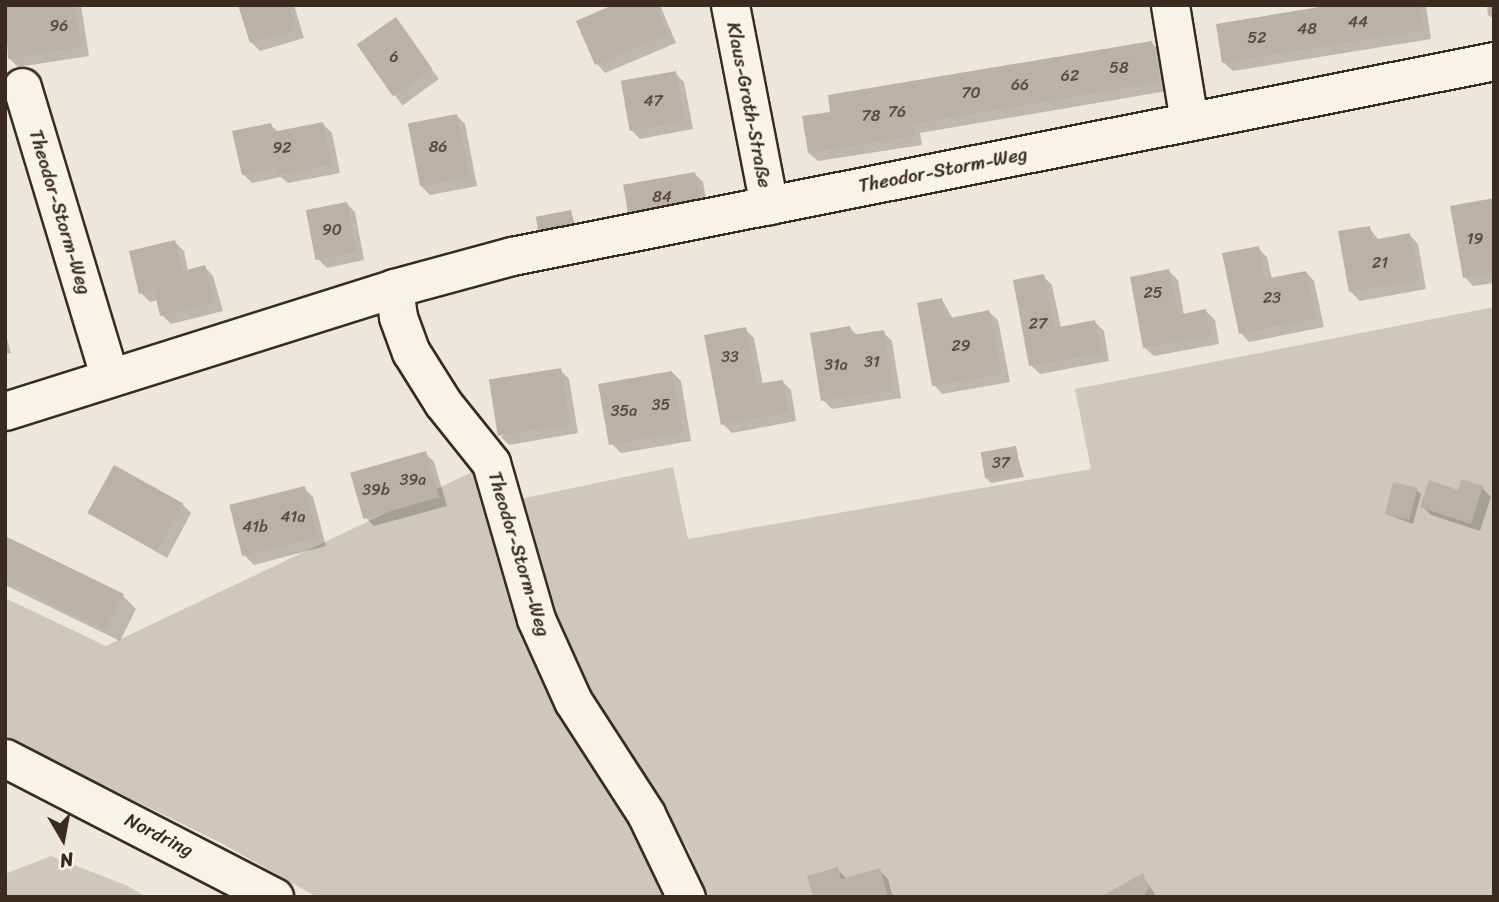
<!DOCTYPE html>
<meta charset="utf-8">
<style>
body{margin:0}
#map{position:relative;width:1499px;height:902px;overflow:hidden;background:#ece7dc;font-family:Sriracha,sans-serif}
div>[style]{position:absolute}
.green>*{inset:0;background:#cec8bc}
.shadow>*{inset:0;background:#0003;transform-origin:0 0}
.building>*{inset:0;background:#bab2a7;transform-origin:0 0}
.roads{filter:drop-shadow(2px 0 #3b2a1e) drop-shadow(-2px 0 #3b2a1e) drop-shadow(0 2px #3b2a1e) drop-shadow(0 -2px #3b2a1e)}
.minor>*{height:37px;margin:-18.5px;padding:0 18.5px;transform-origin:18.5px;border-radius:18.5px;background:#f7f3e8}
span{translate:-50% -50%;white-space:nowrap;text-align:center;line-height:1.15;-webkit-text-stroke:7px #f7f3e8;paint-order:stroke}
.number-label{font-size:16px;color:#5b4c40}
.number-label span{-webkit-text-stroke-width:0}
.street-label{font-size:19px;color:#3b2a1e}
.frame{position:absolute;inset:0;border:7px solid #3b2a1e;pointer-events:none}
.north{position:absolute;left:28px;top:804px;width:70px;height:70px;-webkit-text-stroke:5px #f7f3e8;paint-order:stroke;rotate:170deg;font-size:19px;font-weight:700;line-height:28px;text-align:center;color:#3b2a1e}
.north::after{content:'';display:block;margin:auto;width:24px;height:32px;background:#3b2a1e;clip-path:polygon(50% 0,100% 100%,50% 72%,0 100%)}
</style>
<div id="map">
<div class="green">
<div style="clip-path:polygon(1494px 307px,1494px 897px,704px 897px,689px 851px,570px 657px,520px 499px,673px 467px,688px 539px,1091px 469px,1075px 389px)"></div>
<div style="clip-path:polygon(491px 463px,518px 559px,686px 897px,317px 897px,221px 843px,5px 737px,5px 598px,106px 646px)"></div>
<div style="clip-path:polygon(51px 856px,128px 886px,146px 897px,5px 897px,5px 874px)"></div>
</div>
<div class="shadow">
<div style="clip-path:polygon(5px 5px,81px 5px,89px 56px,18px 67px,9px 58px)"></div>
<div style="clip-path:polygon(240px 5px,294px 5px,304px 38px,260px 51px,251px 42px)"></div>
<div style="clip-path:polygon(617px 5px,660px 5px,676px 43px,605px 73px,597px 64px)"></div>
<div style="clip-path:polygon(1340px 5px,1426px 5px,1431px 39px,1233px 71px,1224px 63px)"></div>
<div style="clip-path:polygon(1487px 5px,1494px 5px,1494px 19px,1488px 15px)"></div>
<div style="left:396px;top:20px;width:73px;height:45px;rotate:54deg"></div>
<div style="clip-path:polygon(1152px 43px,1161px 52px,1167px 91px,920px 133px,922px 145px,818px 161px,809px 153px)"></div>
<div style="clip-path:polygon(675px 73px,684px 82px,693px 129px,640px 139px,631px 130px)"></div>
<div style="clip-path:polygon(456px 115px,465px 124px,477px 186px,430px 195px,421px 186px)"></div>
<div style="clip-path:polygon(323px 124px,332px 133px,340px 173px,288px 183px,281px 177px,252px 183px,243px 174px,271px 125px,279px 133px)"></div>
<div style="clip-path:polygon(694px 173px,703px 182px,710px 218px,631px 222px)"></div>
<div style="clip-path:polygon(1494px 201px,1494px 283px,1473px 286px,1465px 277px)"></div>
<div style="clip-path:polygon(346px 203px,355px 212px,364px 260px,327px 268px,318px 259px)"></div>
<div style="clip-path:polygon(571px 212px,578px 234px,545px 240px)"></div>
<div style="clip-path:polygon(1369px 228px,1379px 240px,1410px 235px,1418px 244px,1426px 289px,1360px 301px,1351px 292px)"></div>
<div style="clip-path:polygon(175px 242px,184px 251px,188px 271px,205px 267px,213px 276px,223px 311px,171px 324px,162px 315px,158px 300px,150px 302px,141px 293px)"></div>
<div style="clip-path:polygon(1258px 248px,1267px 257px,1272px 279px,1306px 272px,1314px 281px,1324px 327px,1249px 342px,1241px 333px)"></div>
<div style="clip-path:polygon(1169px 271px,1178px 280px,1184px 315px,1206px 311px,1215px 320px,1219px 344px,1154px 356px,1145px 348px)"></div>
<div style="clip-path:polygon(1043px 276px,1052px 285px,1061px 328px,1095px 322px,1104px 331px,1109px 361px,1040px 374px,1031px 365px)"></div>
<div style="clip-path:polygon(942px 300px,953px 319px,989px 312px,998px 320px,1010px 382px,942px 394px,934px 385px)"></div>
<div style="clip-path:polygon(850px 328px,858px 336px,883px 332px,892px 341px,901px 398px,832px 409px,823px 400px)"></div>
<div style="clip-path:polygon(745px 329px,754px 338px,763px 385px,782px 381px,791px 390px,796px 421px,732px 433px,723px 424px)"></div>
<div style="clip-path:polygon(5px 332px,11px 353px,5px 354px)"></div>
<div style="clip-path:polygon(560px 370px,569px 379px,578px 433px,509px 445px,501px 437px)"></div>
<div style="clip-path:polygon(672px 372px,681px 381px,691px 441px,621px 453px,612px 444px)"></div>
<div style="clip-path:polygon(1015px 448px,1024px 477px,991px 483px,987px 479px)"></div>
<div style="clip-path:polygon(425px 453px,434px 462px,447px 506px,374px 526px,365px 517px)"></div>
<div style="clip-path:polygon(304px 488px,313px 497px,326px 546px,254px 565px,245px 556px)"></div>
<div style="clip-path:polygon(1482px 488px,1491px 497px,1480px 531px,1431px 515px,1422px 506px)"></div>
<div style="clip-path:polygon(1416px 490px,1421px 494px,1413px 524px,1386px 514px)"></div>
<div style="clip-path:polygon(182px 504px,191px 513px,167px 558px,90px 513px)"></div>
<div style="clip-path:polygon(5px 538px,123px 596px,136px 609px,120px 641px,5px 585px)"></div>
<div style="clip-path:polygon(837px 869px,847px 879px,879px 870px,888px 879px,893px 897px,814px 897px)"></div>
<div style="clip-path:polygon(1142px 875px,1157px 897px,1104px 897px)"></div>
</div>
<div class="building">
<div style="clip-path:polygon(5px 5px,74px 5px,81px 47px,8px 59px)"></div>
<div style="clip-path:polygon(238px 5px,289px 5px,296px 30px,250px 43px)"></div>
<div style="clip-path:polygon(613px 5px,656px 5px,668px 34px,595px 65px,576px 21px)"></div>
<div style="clip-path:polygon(1331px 5px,1419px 5px,1424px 30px,1222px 63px,1216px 24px)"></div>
<div style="left:396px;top:17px;width:63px;height:48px;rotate:55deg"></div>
<div style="clip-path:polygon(1152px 41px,1160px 82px,912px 124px,914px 136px,808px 153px,802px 116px,830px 112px,828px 95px)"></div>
<div style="left:676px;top:71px;width:51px;height:56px;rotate:80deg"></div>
<div style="left:457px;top:114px;width:64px;height:50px;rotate:79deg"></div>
<div style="clip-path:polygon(323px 122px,332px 165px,277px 175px,276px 168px,242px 175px,232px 131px,271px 123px,273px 132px)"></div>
<div style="left:695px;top:172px;width:39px;height:73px;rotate:80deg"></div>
<div style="clip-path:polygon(1494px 198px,1494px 273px,1463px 278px,1450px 206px)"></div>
<div style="left:347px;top:202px;width:51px;height:42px;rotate:79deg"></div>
<div style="left:571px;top:210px;width:21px;height:36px;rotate:79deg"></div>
<div style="clip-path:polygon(1370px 226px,1373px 240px,1410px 233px,1419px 280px,1349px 292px,1338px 231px)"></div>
<div style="clip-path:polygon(175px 240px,183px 271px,205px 265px,215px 302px,160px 316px,154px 290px,139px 294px,129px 251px)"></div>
<div style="clip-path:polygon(1259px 246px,1265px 279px,1306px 271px,1316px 318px,1239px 334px,1222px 253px)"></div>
<div style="clip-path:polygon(1169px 269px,1178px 315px,1206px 309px,1211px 336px,1143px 348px,1130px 277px)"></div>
<div style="clip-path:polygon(1044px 274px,1054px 328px,1095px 320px,1102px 353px,1029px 366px,1013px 280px)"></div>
<div style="clip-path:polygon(942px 298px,946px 319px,989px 310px,1002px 374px,932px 386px,917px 303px)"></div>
<div style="clip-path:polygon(850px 326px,852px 335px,884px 330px,893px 390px,821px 401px,810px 333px)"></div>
<div style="clip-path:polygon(746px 327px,756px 384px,783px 380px,788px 412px,721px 425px,704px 335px)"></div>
<div style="left:561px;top:368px;width:57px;height:73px;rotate:81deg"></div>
<div style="left:672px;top:371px;width:62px;height:75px;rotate:80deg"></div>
<div style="left:1016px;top:446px;width:27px;height:36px;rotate:80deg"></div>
<div style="left:426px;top:451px;width:48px;height:79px;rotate:74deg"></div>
<div style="left:114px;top:465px;width:79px;height:55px;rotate:29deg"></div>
<div style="clip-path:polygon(1462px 479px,1483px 486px,1471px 524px,1420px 507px,1429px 480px,1458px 490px)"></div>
<div style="left:1393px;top:482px;width:25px;height:33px;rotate:14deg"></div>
<div style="left:305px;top:486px;width:53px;height:78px;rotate:76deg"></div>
<div style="clip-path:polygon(5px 536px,124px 594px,106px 630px,5px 580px)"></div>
<div style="clip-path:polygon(838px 867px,841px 879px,880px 868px,888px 897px,813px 897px,807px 876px)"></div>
<div style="clip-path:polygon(1143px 873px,1149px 888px,1145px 895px,1100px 897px)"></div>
</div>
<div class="roads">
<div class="minor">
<div style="left:730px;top:5px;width:204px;rotate:79deg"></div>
<div style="left:1170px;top:5px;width:118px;rotate:80.7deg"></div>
<div style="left:22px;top:87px;width:302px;rotate:73.2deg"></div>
<div style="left:394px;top:288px;width:29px;rotate:82deg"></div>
<div style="left:398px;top:317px;width:37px;rotate:70deg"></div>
<div style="left:411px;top:352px;width:60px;rotate:57.9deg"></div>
<div style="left:443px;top:403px;width:77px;rotate:51.3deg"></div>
<div style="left:491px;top:463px;width:162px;rotate:73.9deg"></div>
<div style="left:536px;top:619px;width:90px;rotate:65.7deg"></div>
<div style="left:573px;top:701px;width:135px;rotate:57.1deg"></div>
<div style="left:646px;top:814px;width:92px;rotate:64.3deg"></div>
<div style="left:5px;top:411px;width:408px;rotate:-17.5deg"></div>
<div style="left:394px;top:288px;width:122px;rotate:-15.2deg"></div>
<div style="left:512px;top:256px;width:1001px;rotate:-11.23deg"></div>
<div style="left:5px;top:758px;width:303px;rotate:27.3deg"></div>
</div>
</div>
<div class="number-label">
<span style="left:1358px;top:22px">44</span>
<span style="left:59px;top:26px">96</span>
<span style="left:1307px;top:29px">48</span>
<span style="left:1257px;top:38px">52</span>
<span style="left:394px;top:57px">6</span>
<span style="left:1119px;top:68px">58</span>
<span style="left:1070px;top:76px">62</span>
<span style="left:1020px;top:85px">66</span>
<span style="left:971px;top:93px">70</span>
<span style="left:653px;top:101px">47</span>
<span style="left:897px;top:112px">76</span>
<span style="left:871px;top:116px">78</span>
<span style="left:438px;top:147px">86</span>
<span style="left:282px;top:148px">92</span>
<span style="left:662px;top:197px">84</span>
<span style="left:332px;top:230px">90</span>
<span style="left:1475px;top:239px">19</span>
<span style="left:1380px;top:263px">21</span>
<span style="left:1153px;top:293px">25</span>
<span style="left:1272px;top:298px">23</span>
<span style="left:1038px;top:324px">27</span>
<span style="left:961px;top:346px">29</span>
<span style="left:730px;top:357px">33</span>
<span style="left:872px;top:362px">31</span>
<span style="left:836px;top:365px">31a</span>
<span style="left:661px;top:405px">35</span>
<span style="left:624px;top:411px">35a</span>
<span style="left:1001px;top:463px">37</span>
<span style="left:413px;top:480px">39a</span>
<span style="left:376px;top:490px">39b</span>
<span style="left:293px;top:517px">41a</span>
<span style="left:255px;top:527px">41b</span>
</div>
<div class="street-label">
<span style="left:749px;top:105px;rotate:79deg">Klaus-Groth-Straße</span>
<span style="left:943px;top:170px;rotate:-11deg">Theodor-Storm-Weg</span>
<span style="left:60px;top:212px;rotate:73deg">Theodor-Storm-Weg</span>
<span style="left:519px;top:554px;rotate:73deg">Theodor-Storm-Weg</span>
<span style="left:159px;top:835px;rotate:27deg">Nordring</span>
</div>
<div class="frame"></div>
<div class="north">N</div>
</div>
